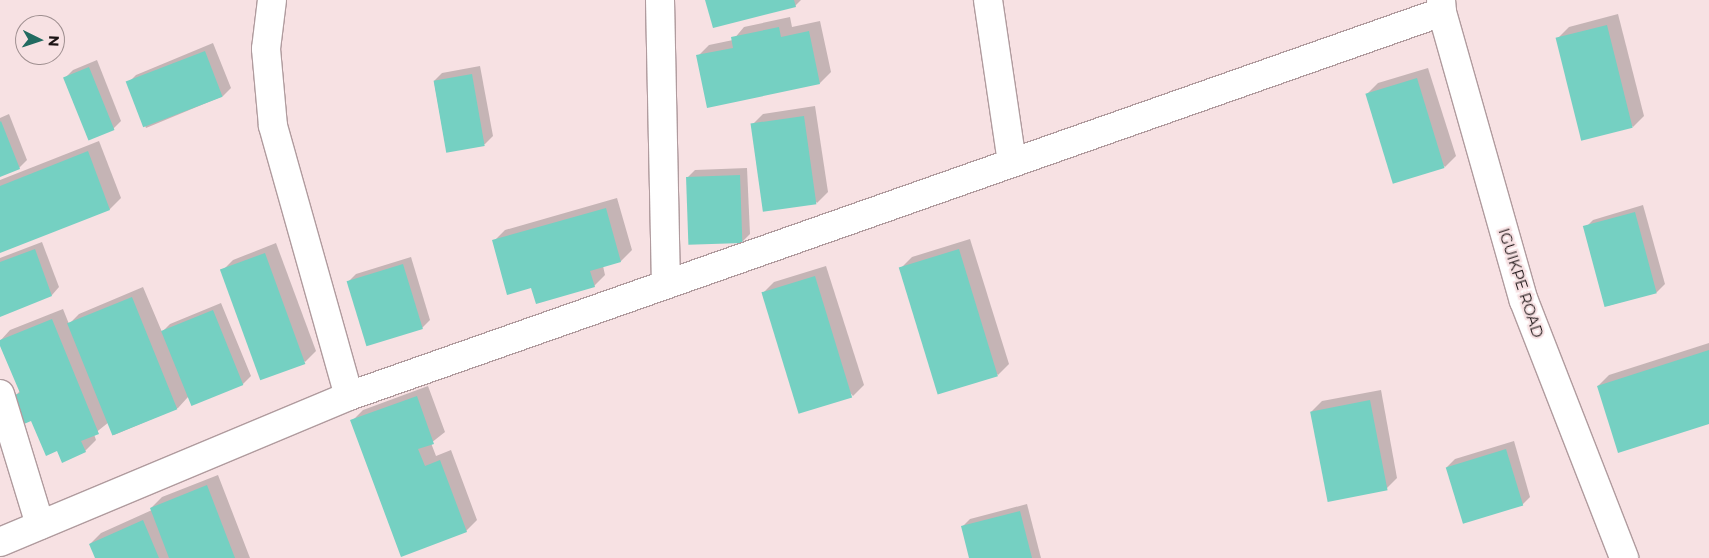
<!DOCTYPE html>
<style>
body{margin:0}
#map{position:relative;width:1709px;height:558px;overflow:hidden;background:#f7e1e3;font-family:Montserrat,sans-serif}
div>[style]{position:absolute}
.shadow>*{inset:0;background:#0003}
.building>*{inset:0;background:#75d0c2;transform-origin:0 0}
.roads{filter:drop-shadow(1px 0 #b09b9e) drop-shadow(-1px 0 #b09b9e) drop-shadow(0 1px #b09b9e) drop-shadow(0 -1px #b09b9e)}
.minor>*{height:28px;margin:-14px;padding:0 14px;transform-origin:14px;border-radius:14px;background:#fff}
span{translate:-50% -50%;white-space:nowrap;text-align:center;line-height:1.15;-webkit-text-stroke:4.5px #f7e1e3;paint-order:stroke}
.street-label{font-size:15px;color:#1b1314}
.north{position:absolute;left:15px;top:15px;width:50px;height:50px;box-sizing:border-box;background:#f7e1e3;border:1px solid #9f8f90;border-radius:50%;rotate:94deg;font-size:14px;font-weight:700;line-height:20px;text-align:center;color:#1b1314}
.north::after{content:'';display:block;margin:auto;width:18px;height:22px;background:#226b61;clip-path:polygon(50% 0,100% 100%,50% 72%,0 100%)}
</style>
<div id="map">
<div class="shadow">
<div style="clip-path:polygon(707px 0,801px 0,795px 6px)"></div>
<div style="clip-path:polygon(1618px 14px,1644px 116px,1633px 127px,1558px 38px,1569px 27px)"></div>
<div style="clip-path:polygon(790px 17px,792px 27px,820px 21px,831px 72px,820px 83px,698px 56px,709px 45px,733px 40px,744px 27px)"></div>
<div style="clip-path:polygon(213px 43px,231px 88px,223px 96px,146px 128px,128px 83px,136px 75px)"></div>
<div style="clip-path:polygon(97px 60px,121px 121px,113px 129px,65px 78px,73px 70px)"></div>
<div style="clip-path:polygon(480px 66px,493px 136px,485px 144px,447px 152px,434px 81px,442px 73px)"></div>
<div style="clip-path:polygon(1428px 68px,1456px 156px,1445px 167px,1367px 94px,1378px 83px)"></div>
<div style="clip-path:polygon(815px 106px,828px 192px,817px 203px,752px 125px,763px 114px)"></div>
<div style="clip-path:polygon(9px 114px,27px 160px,19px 168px,0 176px,0 118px)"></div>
<div style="clip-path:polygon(99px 141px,121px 198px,110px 209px,0 252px,0 180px)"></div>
<div style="clip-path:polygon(747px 168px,750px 234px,742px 242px,687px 178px,695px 170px)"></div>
<div style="clip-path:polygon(617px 198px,632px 250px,621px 261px,603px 266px,605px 275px,594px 286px,532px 287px,494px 241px,505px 230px)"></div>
<div style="clip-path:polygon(1643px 205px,1665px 284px,1657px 292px,1607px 306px,1585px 228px,1593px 220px)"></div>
<div style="clip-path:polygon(970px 239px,1009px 364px,998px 375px,901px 268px,912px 257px)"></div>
<div style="clip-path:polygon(42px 242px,59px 287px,52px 295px,0 313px,0 258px)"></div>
<div style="clip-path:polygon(276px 243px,316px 351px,305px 362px,222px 271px,233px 260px)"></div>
<div style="clip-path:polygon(411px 257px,430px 320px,422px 328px,348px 282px,356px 274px)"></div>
<div style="clip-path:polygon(826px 266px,864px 385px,853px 396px,763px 293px,774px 282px)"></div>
<div style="clip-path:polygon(143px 287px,162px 332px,170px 324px,221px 303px,251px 376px,243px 384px,188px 397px,178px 408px,114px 435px,109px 422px,94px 434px,96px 440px,85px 451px,58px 449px,14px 397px,20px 391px,0 341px,10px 330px,63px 309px,69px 324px,79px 314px)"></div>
<div style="clip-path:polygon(1709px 343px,1709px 423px,1598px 386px,1609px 375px)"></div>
<div style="clip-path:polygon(428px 386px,445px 432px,431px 443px,436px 456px,451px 450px,477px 520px,466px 531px,352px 421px,363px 410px)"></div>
<div style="clip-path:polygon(1381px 390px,1397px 478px,1386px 489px,1311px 412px,1322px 401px)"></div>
<div style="clip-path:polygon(1514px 441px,1530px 497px,1522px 505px,1447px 467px,1455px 459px)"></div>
<div style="clip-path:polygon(218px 475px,250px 558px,96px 558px,90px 544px,101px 533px,152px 510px,151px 508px,162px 497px)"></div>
<div style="clip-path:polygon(1027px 504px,1041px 558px,970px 558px,962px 527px,970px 519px)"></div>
</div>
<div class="building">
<div style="clip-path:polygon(705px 0,794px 0,796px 7px,713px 28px)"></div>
<div style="left:1607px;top:25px;width:106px;height:53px;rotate:76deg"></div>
<div style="clip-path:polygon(779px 27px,781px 37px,809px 31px,820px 84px,707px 108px,696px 55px,733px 48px,731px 37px)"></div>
<div style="left:205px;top:51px;width:49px;height:85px;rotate:69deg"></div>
<div style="left:89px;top:67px;width:68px;height:28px;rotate:68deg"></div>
<div style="left:472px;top:74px;width:73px;height:39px;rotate:80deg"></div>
<div style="left:1417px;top:78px;width:94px;height:54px;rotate:73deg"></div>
<div style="left:804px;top:116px;width:89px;height:54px;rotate:82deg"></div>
<div style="clip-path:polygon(1px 121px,20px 169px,0 177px,0 122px)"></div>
<div style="clip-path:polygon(88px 151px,110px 210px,0 253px,0 186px)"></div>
<div style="left:740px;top:175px;width:68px;height:54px;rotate:88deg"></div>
<div style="clip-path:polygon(606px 208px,621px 262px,590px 271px,595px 287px,536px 304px,531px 288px,507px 295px,492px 240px)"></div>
<div style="left:1635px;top:212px;width:84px;height:54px;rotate:75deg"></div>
<div style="clip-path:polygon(35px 249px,52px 296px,0 317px,0 262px)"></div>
<div style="left:959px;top:249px;width:133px;height:63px;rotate:73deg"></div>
<div style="left:265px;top:253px;width:118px;height:48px;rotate:70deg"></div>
<div style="left:403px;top:264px;width:68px;height:59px;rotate:73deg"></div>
<div style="left:815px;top:276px;width:127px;height:56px;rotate:73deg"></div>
<div style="left:132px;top:297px;width:121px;height:70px;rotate:68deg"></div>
<div style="left:213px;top:310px;width:81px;height:56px;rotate:68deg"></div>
<div style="clip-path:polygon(52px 319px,99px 434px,81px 441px,86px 452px,62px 463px,57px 451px,46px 456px,31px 421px,24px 424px,12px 396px,20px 393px,0 346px,0 340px)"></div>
<div style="clip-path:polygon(1709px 350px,1709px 424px,1618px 453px,1597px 386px)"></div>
<div style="clip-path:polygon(417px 396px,434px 444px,418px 449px,425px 466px,440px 460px,467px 532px,401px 557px,350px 420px)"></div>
<div style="left:1370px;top:400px;width:92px;height:61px;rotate:79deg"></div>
<div style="left:1506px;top:449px;width:59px;height:63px;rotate:73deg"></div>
<div style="clip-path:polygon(207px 485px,235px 558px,169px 558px,150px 508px)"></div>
<div style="clip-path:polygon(1020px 511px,1032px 558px,969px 558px,961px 526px)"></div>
<div style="clip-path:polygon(143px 520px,159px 558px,95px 558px,89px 544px)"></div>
</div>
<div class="roads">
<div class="minor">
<div style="left:272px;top:0;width:49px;rotate:97deg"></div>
<div style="left:266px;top:49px;width:77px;rotate:84.8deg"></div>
<div style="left:273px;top:126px;width:280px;rotate:74.3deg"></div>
<div style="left:660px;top:0;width:284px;rotate:88.8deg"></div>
<div style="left:988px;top:0;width:164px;rotate:81.6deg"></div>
<div style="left:1441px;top:0;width:12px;rotate:85deg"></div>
<div style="left:1442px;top:12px;width:300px;rotate:74.2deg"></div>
<div style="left:1524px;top:301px;width:276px;rotate:68.7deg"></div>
<div style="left:0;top:394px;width:137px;rotate:73deg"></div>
<div style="left:0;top:542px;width:378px;rotate:-22.7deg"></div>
<div style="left:349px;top:396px;width:1158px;rotate:-19.36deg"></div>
</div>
</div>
<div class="street-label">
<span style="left:1521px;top:283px;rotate:72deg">IGUIKPE ROAD</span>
</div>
<div class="north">N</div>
</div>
